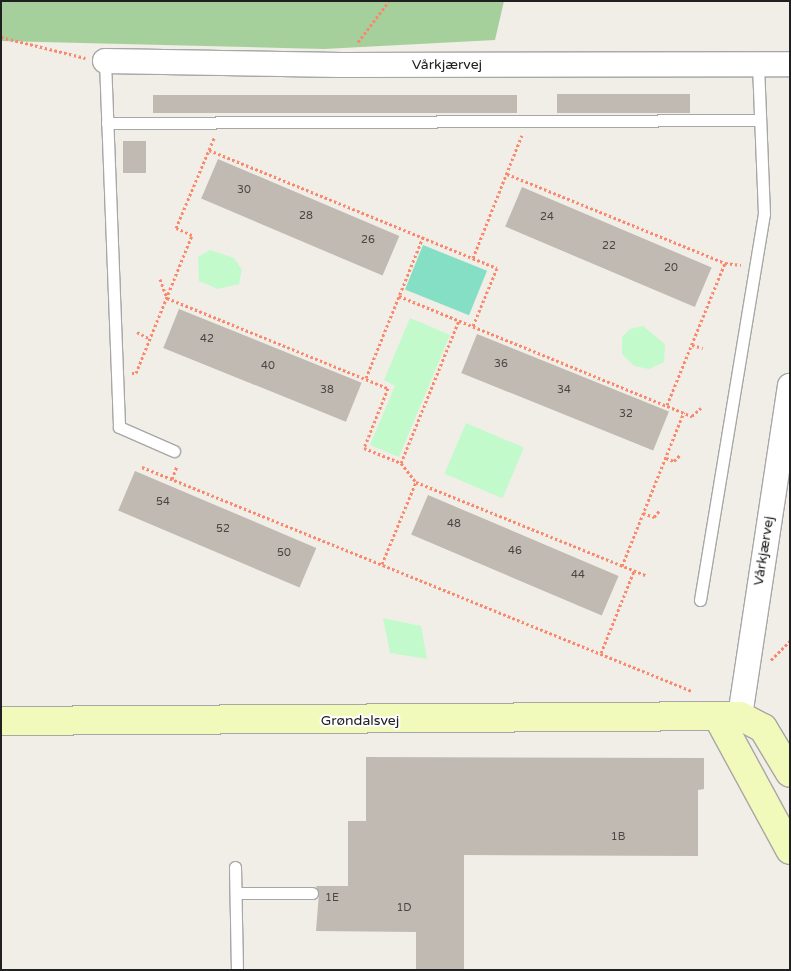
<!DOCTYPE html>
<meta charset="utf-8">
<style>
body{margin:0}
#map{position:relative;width:791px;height:971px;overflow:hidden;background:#f0eee6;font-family:"Varela Round",sans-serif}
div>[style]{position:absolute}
.forest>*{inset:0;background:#a6d09b}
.park>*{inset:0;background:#c3facc;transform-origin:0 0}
.pitch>*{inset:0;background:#84dfc4;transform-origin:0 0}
.building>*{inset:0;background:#c1bab2;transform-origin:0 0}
.path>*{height:3px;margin-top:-1.5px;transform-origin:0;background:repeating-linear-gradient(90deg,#fa886d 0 2.5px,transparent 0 5px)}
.roads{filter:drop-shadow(1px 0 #a7a7a7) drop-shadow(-1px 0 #a7a7a7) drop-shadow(0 1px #a7a7a7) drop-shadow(0 -1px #a7a7a7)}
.lane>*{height:11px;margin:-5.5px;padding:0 5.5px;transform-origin:5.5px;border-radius:5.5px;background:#fff}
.street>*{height:24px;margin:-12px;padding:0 12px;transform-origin:12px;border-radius:12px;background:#fff}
.secondary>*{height:28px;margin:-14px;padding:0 14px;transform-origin:14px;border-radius:14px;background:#f1faba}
span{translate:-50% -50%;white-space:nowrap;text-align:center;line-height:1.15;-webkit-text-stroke:4px #fff;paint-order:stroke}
.number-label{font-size:11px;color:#484644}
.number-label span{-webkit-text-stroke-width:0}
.street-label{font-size:14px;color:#202020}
.frame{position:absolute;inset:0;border:2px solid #202020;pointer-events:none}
</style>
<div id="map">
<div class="forest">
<div style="clip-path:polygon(1px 1px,504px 1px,495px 40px,324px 49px,1px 41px)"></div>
</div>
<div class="park">
<div style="clip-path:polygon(210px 250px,234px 258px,242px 270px,239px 284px,218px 289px,199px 281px,198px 257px)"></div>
<div style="clip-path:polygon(410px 318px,450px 335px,399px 457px,370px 445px,395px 386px,384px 380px)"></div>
<div style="clip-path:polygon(643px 326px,665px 344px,664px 362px,649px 369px,634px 366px,622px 354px,622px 337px,630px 329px)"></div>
<div style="left:466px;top:423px;width:63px;height:55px;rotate:23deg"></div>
<div style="clip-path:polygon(383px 618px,421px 626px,427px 659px,390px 653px)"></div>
</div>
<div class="pitch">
<div style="left:423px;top:245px;width:69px;height:48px;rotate:22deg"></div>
</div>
<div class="building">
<div style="left:557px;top:94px;width:133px;height:19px"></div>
<div style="left:517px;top:95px;width:18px;height:364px;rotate:90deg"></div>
<div style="left:123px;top:141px;width:23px;height:32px"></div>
<div style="left:218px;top:159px;width:197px;height:43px;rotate:23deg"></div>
<div style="left:522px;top:187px;width:206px;height:43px;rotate:23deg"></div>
<div style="left:179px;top:309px;width:197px;height:42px;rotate:22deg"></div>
<div style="left:477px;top:334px;width:207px;height:42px;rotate:22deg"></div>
<div style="left:135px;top:471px;width:197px;height:43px;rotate:23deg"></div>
<div style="left:428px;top:495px;width:207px;height:43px;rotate:23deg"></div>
<div style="clip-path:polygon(366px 757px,704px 758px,704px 789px,698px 790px,698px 856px,464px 855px,464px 970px,416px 970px,416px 932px,316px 931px,319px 893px,316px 886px,348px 886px,348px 821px,366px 821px)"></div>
</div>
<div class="path">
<div style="left:1px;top:37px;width:87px;rotate:14deg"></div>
<div style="left:358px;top:42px;width:51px;rotate:-52.9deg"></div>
<div style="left:209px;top:150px;width:311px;rotate:22.3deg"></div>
<div style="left:497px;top:268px;width:63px;rotate:112.5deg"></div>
<div style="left:507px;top:174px;width:235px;rotate:22.2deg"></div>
<div style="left:725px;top:263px;width:16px;rotate:7deg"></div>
<div style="left:473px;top:258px;width:132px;rotate:-68.3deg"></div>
<div style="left:160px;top:279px;width:20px;rotate:70deg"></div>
<div style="left:167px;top:298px;width:239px;rotate:22.2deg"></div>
<div style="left:388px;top:388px;width:65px;rotate:111.8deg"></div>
<div style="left:364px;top:448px;width:40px;rotate:22deg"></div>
<div style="left:401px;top:463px;width:154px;rotate:-67.9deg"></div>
<div style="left:399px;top:296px;width:317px;rotate:22.3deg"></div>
<div style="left:692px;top:416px;width:12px;rotate:-42deg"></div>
<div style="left:137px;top:332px;width:15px;rotate:28deg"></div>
<div style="left:692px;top:345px;width:11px;rotate:15deg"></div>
<div style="left:132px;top:373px;width:4px"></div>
<div style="left:136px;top:373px;width:149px;rotate:-67.9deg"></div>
<div style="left:192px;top:235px;width:17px;rotate:-156deg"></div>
<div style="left:176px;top:228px;width:98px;rotate:-67.1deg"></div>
<div style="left:366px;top:378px;width:152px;rotate:-68deg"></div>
<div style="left:667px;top:405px;width:153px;rotate:-67.8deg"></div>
<div style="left:666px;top:458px;width:9px;rotate:21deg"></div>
<div style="left:674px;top:461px;width:8px;rotate:-45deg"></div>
<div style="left:401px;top:463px;width:24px;rotate:52deg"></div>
<div style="left:416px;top:482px;width:249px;rotate:22.1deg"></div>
<div style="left:142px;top:467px;width:594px;rotate:22.16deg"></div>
<div style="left:172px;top:479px;width:14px;rotate:-69deg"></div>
<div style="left:643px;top:513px;width:12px;rotate:20deg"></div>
<div style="left:654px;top:517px;width:8px;rotate:-50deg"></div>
<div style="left:382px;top:564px;width:89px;rotate:-67.5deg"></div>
<div style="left:622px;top:566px;width:166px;rotate:-68.1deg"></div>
<div style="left:601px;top:653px;width:88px;rotate:-68.1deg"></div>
<div style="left:771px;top:660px;width:27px;rotate:-45deg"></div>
</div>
<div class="roads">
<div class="lane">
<div style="left:105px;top:61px;width:366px;rotate:87.8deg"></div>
<div style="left:119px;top:427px;width:60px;rotate:23.6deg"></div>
<div style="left:107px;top:123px;width:652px;rotate:-0.26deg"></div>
<div style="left:700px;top:600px;width:391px;rotate:-80.6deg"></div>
<div style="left:764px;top:214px;width:151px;rotate:-92.3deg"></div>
<div style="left:235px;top:867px;width:103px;rotate:88.9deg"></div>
<div style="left:236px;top:893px;width:76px"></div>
</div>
<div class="street">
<div style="left:105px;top:61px;width:235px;rotate:1deg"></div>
<div style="left:340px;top:65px;width:450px;rotate:-0.1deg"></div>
<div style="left:740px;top:716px;width:334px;rotate:-81.4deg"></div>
</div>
<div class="secondary">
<div style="left:719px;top:719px;width:149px;rotate:61.5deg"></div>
<div style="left:1px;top:721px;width:739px;rotate:-0.39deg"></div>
<div style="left:740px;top:716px;width:26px;rotate:28deg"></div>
<div style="left:763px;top:728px;width:52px;rotate:59deg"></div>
</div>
</div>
<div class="number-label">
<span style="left:244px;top:190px">30</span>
<span style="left:306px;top:216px">28</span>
<span style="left:547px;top:217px">24</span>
<span style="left:368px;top:240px">26</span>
<span style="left:609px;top:246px">22</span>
<span style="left:671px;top:268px">20</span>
<span style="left:207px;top:339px">42</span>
<span style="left:501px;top:364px">36</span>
<span style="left:268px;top:366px">40</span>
<span style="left:327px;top:390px">38</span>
<span style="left:564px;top:390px">34</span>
<span style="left:626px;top:414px">32</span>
<span style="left:163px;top:502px">54</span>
<span style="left:454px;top:524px">48</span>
<span style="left:223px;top:529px">52</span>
<span style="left:515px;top:551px">46</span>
<span style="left:284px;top:553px">50</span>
<span style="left:578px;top:575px">44</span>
<span style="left:618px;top:837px">1B</span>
<span style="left:332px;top:898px">1E</span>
<span style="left:404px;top:908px">1D</span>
</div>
<div class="street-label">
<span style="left:447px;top:65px">Vårkjærvej</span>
<span style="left:764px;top:551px;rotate:-81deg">Vårkjærvej</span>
<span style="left:360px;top:721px">Grøndalsvej</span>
</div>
<div class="frame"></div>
</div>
